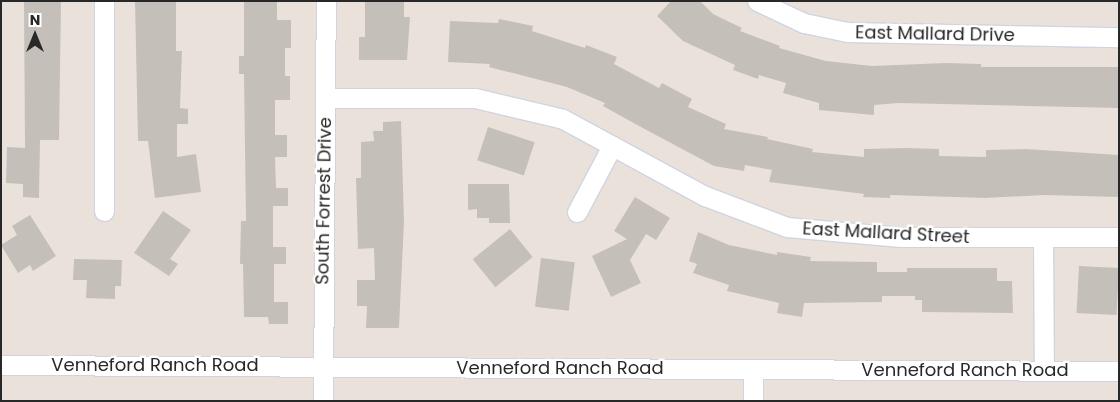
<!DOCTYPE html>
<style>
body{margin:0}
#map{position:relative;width:1120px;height:402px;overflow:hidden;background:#eae2da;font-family:Poppins,sans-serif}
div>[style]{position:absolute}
.building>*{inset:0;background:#c5bfba;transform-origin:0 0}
.roads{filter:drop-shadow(1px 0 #cfd4e0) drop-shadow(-1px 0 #cfd4e0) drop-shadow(0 1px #cfd4e0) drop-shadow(0 -1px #cfd4e0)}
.minor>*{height:19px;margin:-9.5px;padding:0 9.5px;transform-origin:9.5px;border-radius:9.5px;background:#fff}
span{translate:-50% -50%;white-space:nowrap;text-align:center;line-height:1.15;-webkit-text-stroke:4.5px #fff;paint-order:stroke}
.street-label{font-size:18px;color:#282828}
.frame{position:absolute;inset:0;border:2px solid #282828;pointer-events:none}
.north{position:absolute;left:10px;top:10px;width:50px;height:50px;-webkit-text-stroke:4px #fff;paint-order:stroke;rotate:0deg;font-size:14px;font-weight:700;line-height:20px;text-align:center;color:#282828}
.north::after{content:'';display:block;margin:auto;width:18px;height:22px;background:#282828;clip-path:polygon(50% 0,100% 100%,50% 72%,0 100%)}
</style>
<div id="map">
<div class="building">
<div style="clip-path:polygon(24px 1px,61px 1px,59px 140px,40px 140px,39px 198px,23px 197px,23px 184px,6px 183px,7px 147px,25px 148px)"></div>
<div style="clip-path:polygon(135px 1px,176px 1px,176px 51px,182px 51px,180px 108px,188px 109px,188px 124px,177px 124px,177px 157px,196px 154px,201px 192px,155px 198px,148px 141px,138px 141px)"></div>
<div style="clip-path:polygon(244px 1px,277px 1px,277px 20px,291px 20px,291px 48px,285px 48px,285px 76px,290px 76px,290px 100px,275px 100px,275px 135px,287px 135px,287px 157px,275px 157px,276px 188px,288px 188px,288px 206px,273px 206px,273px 247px,286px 247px,286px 264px,274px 264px,274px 302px,288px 302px,288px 324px,269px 324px,268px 317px,244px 317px,243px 264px,240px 264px,241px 221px,246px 221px,244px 74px,239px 74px,239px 56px,244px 56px)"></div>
<div style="clip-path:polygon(365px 1px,404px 1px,404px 17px,410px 17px,407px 60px,359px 60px,359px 37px,365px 37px)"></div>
<div style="clip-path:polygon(671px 1px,700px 1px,713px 14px,742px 28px,740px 31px,780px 46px,779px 48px,826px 61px,872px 66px,946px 63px,981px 64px,981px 67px,1119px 67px,1119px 108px,899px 103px,874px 105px,874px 115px,819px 110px,819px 103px,783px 93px,786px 83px,759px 75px,758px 79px,733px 70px,735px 65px,683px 41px,657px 16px)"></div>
<div style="clip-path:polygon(499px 19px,533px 26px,532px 31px,585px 48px,586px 45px,617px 57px,614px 64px,659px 88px,662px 83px,692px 99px,688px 107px,726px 124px,724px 129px,768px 137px,767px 139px,813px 149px,812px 152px,864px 157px,864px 149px,906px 148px,939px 149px,939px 156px,986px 157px,986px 150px,1026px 149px,1119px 155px,1119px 197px,1045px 195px,985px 198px,890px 195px,890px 198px,863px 197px,864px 194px,769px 182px,772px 170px,745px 165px,744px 171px,714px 166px,639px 126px,603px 106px,605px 103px,567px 87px,489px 67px,490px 64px,448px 62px,450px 21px,498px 23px)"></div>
<div style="clip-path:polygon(401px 121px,404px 221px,399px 328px,366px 328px,367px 306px,357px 306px,357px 280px,375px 280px,374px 248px,358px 249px,356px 178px,361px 178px,361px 142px,374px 141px,373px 131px,383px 131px,383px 122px)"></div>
<div style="left:488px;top:127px;width:49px;height:35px;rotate:18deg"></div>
<div style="clip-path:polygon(468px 184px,509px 184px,510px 223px,489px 223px,489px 218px,477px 218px,477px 209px,468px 210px)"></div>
<div style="clip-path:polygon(635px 197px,670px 218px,656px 240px,646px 234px,630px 260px,641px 283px,611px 297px,592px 256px,627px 239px,614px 231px)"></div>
<div style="clip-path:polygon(163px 211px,191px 230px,170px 259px,178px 264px,169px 276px,134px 253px)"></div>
<div style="clip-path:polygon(30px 215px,56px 256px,33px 271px,30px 265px,18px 273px,1px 245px,17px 235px,12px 226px)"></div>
<div style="left:510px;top:229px;width:36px;height:48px;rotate:51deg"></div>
<div style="clip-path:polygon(698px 232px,729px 245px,777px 255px,777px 252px,811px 257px,810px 261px,877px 262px,877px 272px,907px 272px,907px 268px,997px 268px,997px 281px,1012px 281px,1013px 313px,922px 312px,922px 300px,915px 300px,915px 296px,882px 296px,882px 302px,804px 303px,802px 317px,777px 313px,779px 303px,727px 291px,729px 285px,693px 273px,697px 264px,689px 261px)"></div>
<div style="left:541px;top:258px;width:34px;height:49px;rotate:7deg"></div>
<div style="clip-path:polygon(74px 259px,122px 260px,121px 286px,115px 286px,115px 299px,86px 298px,87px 280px,73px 280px)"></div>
<div style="left:1079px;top:266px;width:40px;height:47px;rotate:3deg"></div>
</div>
<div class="roads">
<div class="minor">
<div style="left:104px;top:1px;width:210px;rotate:90deg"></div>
<div style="left:757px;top:1px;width:52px;rotate:25.1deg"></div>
<div style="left:804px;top:23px;width:44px;rotate:11.8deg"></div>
<div style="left:847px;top:32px;width:272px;rotate:1.1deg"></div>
<div style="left:325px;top:98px;width:150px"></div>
<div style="left:475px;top:98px;width:90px;rotate:13.4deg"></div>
<div style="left:563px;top:119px;width:162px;rotate:28.5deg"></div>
<div style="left:705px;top:196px;width:88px;rotate:20.7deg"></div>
<div style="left:787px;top:227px;width:114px;rotate:5deg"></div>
<div style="left:901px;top:237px;width:218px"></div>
<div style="left:577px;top:212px;width:75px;rotate:-62.1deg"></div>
<div style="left:1043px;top:238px;width:133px;rotate:89.6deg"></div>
<div style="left:1px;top:365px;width:1118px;rotate:0.31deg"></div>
<div style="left:753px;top:369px;width:32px;rotate:90deg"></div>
<div style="left:323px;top:401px;width:400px;rotate:-89.6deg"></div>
</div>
</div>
<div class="street-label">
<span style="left:935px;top:34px;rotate:1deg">East Mallard Drive</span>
<span style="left:324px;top:201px;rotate:-89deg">South Forrest Drive</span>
<span style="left:886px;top:233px;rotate:3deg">East Mallard Street</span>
<span style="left:155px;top:365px">Venneford Ranch Road</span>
<span style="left:560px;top:368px">Venneford Ranch Road</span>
<span style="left:965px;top:370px">Venneford Ranch Road</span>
</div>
<div class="frame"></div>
<div class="north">N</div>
</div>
